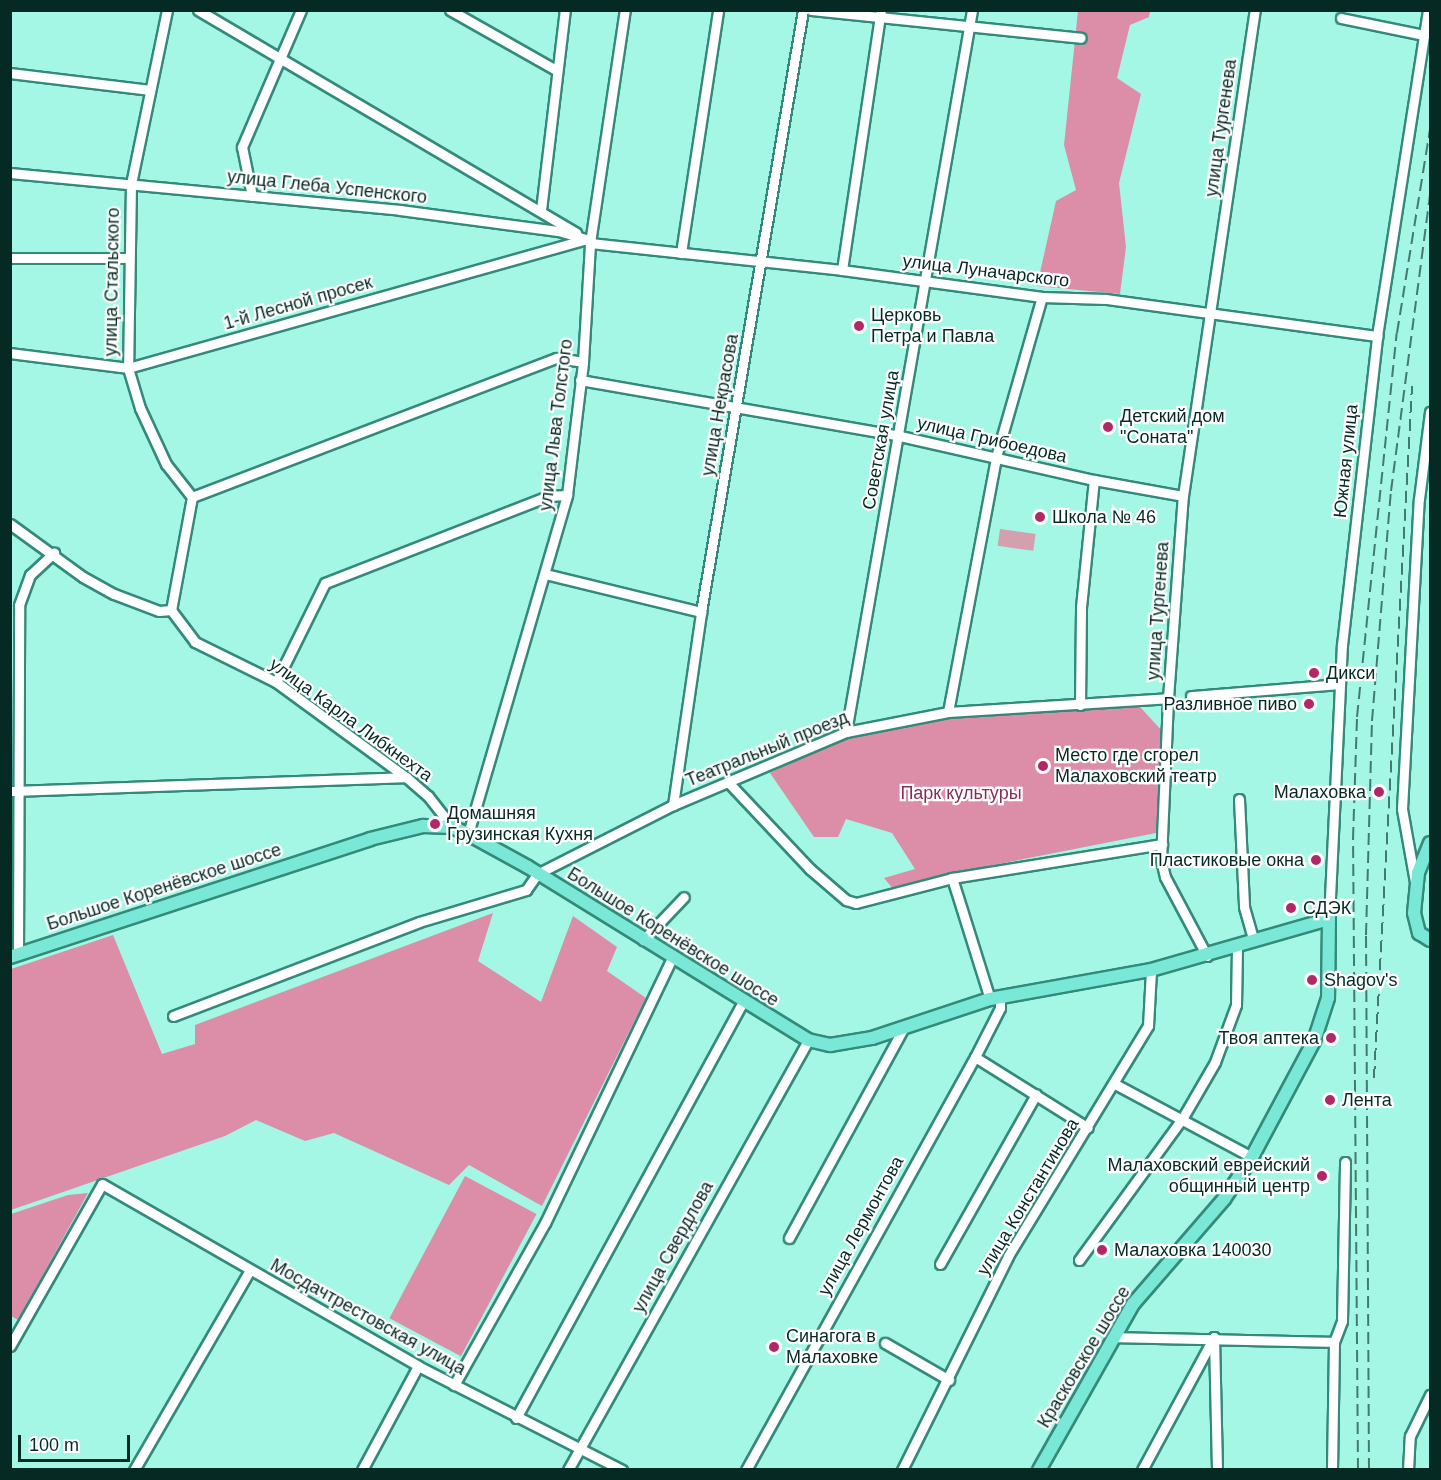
<!DOCTYPE html>
<meta charset="utf-8">
<style>
body{margin:0}
#map{position:relative;width:1441px;height:1480px;overflow:hidden;background:#a3f7e4;font-family:Arial,sans-serif}
div>[style]{position:absolute}
.green>*{inset:0;background:#d49faf;transform-origin:0 0}
.forest>*{inset:0;background:#dc8ea8;transform-origin:0 0}
.roads{filter:drop-shadow(2px 0 #348a7a) drop-shadow(-2px 0 #348a7a) drop-shadow(0 2px #348a7a) drop-shadow(0 -2px #348a7a)}
.minor>*{height:9px;margin:-4.5px;padding:0 4.5px;transform-origin:4.5px;border-radius:4.5px;background:#fff}
.major>*{height:12px;margin:-6px;padding:0 6px;transform-origin:6px;border-radius:6px;background:#7ae8d7}
.rail>*{height:2px;margin-top:-1px;transform-origin:0;background:repeating-linear-gradient(90deg,#437a6f 0 12px,transparent 0 18px)}
.dots>*{width:16px;height:16px;translate:-50% -50%;box-sizing:border-box;border:3px solid #fff;border-radius:50%}
span{translate:-50% -50%;white-space:nowrap;text-align:center;line-height:1.15;-webkit-text-stroke:4.5px #fff;paint-order:stroke}
.street-label{font-size:18px;color:#052a23}
.poi-label{font-size:18px;color:#052a23}
.left{translate:0 -50%;text-align:left}
.right{translate:-100% -50%;text-align:right}
.park-label{font-size:18px;color:#882e53}
.frame{position:absolute;inset:0;border:12px solid #052a23;pointer-events:none}
.scale{position:absolute;left:18px;top:1435px;width:112px;height:27px;box-sizing:border-box;border:3px solid #052a23;border-top:0;padding-left:8px;font-size:18px;line-height:21px;white-space:nowrap;color:#052a23;-webkit-text-stroke:4px #fff;paint-order:stroke}
</style>
<div id="map">
<div class="green">
<div style="left:1000px;top:529px;width:36px;height:17px;rotate:8deg"></div>
</div>
<div class="forest">
<div style="clip-path:polygon(1078px 11px,1150px 11px,1149px 17px,1130px 25px,1117px 78px,1141px 94px,1119px 183px,1126px 247px,1120px 294px,1037px 286px,1056px 201px,1076px 190px,1064px 145px)"></div>
<div style="clip-path:polygon(1140px 707px,1164px 733px,1156px 833px,963px 871px,894px 890px,884px 878px,915px 869px,892px 833px,846px 819px,838px 837px,814px 837px,770px 773px,834px 741px,885px 724px,953px 717px)"></div>
<div style="clip-path:polygon(493px 913px,478px 961px,541px 1002px,573px 916px,617px 947px,607px 971px,646px 998px,542px 1206px,469px 1165px,449px 1185px,334px 1133px,305px 1141px,256px 1120px,225px 1136px,11px 1210px,11px 969px,113px 935px,162px 1054px,195px 1044px,195px 1025px)"></div>
<div style="left:465px;top:1176px;width:81px;height:161px;rotate:28deg"></div>
<div style="clip-path:polygon(88px 1193px,18px 1320px,11px 1316px,11px 1214px,68px 1195px)"></div>
</div>
<div class="roads">
<div class="minor">
<div style="left:167px;top:10px;width:178px;rotate:101.7deg"></div>
<div style="left:131px;top:184px;width:184px;rotate:90.9deg"></div>
<div style="left:128px;top:368px;width:42px;rotate:73.3deg"></div>
<div style="left:140px;top:408px;width:62px;rotate:65.1deg"></div>
<div style="left:166px;top:464px;width:42px;rotate:51.8deg"></div>
<div style="left:192px;top:497px;width:115px;rotate:100.5deg"></div>
<div style="left:198px;top:10px;width:439px;rotate:30.5deg"></div>
<div style="left:450px;top:10px;width:122px;rotate:29.5deg"></div>
<div style="left:811px;top:10px;width:271px;rotate:5.9deg"></div>
<div style="left:1341px;top:18px;width:85px;rotate:11.6deg"></div>
<div style="left:10px;top:73px;width:141px;rotate:6.9deg"></div>
<div style="left:10px;top:173px;width:392px;rotate:5.4deg"></div>
<div style="left:400px;top:210px;width:159px;rotate:7.6deg"></div>
<div style="left:558px;top:231px;width:29px;rotate:16deg"></div>
<div style="left:252px;top:196px;width:50px;rotate:-101.5deg"></div>
<div style="left:242px;top:147px;width:149px;rotate:-66.7deg"></div>
<div style="left:541px;top:210px;width:201px;rotate:-83.2deg"></div>
<div style="left:681px;top:253px;width:246px;rotate:-81.3deg"></div>
<div style="left:10px;top:258px;width:117px"></div>
<div style="left:842px;top:270px;width:263px;rotate:-81.5deg"></div>
<div style="left:10px;top:353px;width:119px;rotate:7.2deg"></div>
<div style="left:128px;top:368px;width:476px;rotate:-15.7deg"></div>
<div style="left:586px;top:239px;width:6px;rotate:45deg"></div>
<div style="left:590px;top:243px;width:253px;rotate:6.1deg"></div>
<div style="left:842px;top:270px;width:202px;rotate:7.7deg"></div>
<div style="left:1042px;top:297px;width:64px;rotate:1.8deg"></div>
<div style="left:1106px;top:299px;width:274px;rotate:7.8deg"></div>
<div style="left:580px;top:380px;width:325px;rotate:9.9deg"></div>
<div style="left:900px;top:436px;width:199px;rotate:12.8deg"></div>
<div style="left:1094px;top:480px;width:90px;rotate:10.2deg"></div>
<div style="left:192px;top:497px;width:390px;rotate:-20.9deg"></div>
<div style="left:556px;top:358px;width:27px;rotate:8deg"></div>
<div style="left:10px;top:524px;width:90px;rotate:36deg"></div>
<div style="left:83px;top:577px;width:35px;rotate:29deg"></div>
<div style="left:114px;top:594px;width:48px;rotate:20.7deg"></div>
<div style="left:159px;top:611px;width:12px;rotate:-5deg"></div>
<div style="left:545px;top:574px;width:161px;rotate:13.7deg"></div>
<div style="left:171px;top:610px;width:40px;rotate:53deg"></div>
<div style="left:195px;top:642px;width:90px;rotate:26.3deg"></div>
<div style="left:276px;top:682px;width:161px;rotate:36.2deg"></div>
<div style="left:406px;top:777px;width:29px;rotate:41deg"></div>
<div style="left:428px;top:796px;width:39px;rotate:52deg"></div>
<div style="left:276px;top:682px;width:110px;rotate:-63.7deg"></div>
<div style="left:325px;top:583px;width:239px;rotate:-21.3deg"></div>
<div style="left:548px;top:496px;width:19px;rotate:-3deg"></div>
<div style="left:1191px;top:696px;width:148px;rotate:-4.6deg"></div>
<div style="left:1080px;top:705px;width:98px;rotate:-89.4deg"></div>
<div style="left:1081px;top:607px;width:128px;rotate:-84.2deg"></div>
<div style="left:948px;top:712px;width:259px;rotate:-79.3deg"></div>
<div style="left:996px;top:457px;width:166px;rotate:-74deg"></div>
<div style="left:846px;top:732px;width:733px;rotate:-80.1deg"></div>
<div style="left:728px;top:782px;width:120px;rotate:46.7deg"></div>
<div style="left:810px;top:869px;width:48px;rotate:40.7deg"></div>
<div style="left:846px;top:900px;width:10px;rotate:17deg"></div>
<div style="left:856px;top:903px;width:99px;rotate:-14.6deg"></div>
<div style="left:952px;top:878px;width:213px;rotate:-9.2deg"></div>
<div style="left:10px;top:791px;width:396px;rotate:-2deg"></div>
<div style="left:1239px;top:799px;width:108px;rotate:87.3deg"></div>
<div style="left:1244px;top:907px;width:35px;rotate:74deg"></div>
<div style="left:673px;top:805px;width:195px;rotate:-81.7deg"></div>
<div style="left:701px;top:612px;width:611px;rotate:-80.38deg"></div>
<div style="left:468px;top:834px;width:353px;rotate:-73.7deg"></div>
<div style="left:567px;top:495px;width:134px;rotate:-83.1deg"></div>
<div style="left:583px;top:362px;width:119px;rotate:-86.6deg"></div>
<div style="left:590px;top:243px;width:236px;rotate:-81.5deg"></div>
<div style="left:952px;top:878px;width:127px;rotate:72.6deg"></div>
<div style="left:1415px;top:882px;width:74px;rotate:-100.1deg"></div>
<div style="left:1402px;top:809px;width:310px;rotate:-86.9deg"></div>
<div style="left:1419px;top:499px;width:88px;rotate:-82.8deg"></div>
<div style="left:1329px;top:919px;width:274px;rotate:-87.3deg"></div>
<div style="left:1342px;top:645px;width:311px;rotate:-83.5deg"></div>
<div style="left:1377px;top:336px;width:330px;rotate:-81.1deg"></div>
<div style="left:643px;top:940px;width:59px;rotate:-46.4deg"></div>
<div style="left:18px;top:954px;width:349px;rotate:-89.8deg"></div>
<div style="left:19px;top:605px;width:32px;rotate:-70deg"></div>
<div style="left:30px;top:575px;width:33px;rotate:-43deg"></div>
<div style="left:1207px;top:956px;width:89px;rotate:-118deg"></div>
<div style="left:1165px;top:877px;width:17px;rotate:-103deg"></div>
<div style="left:1161px;top:860px;width:162px;rotate:-87.5deg"></div>
<div style="left:1168px;top:698px;width:203px;rotate:-85.8deg"></div>
<div style="left:1183px;top:496px;width:491px;rotate:-81.6deg"></div>
<div style="left:173px;top:1016px;width:263px;rotate:-20.9deg"></div>
<div style="left:419px;top:922px;width:112px;rotate:-16.7deg"></div>
<div style="left:526px;top:890px;width:19px;rotate:-55deg"></div>
<div style="left:537px;top:874px;width:153px;rotate:-26.9deg"></div>
<div style="left:673px;top:805px;width:188px;rotate:-22.9deg"></div>
<div style="left:846px;top:732px;width:104px;rotate:-11.1deg"></div>
<div style="left:948px;top:712px;width:220px;rotate:-3.6deg"></div>
<div style="left:975px;top:1057px;width:133px;rotate:32.1deg"></div>
<div style="left:1115px;top:1084px;width:155px;rotate:28.1deg"></div>
<div style="left:789px;top:1238px;width:240px;rotate:-61.4deg"></div>
<div style="left:1079px;top:1260px;width:175px;rotate:-53.9deg"></div>
<div style="left:1182px;top:1119px;width:66px;rotate:-59.9deg"></div>
<div style="left:1215px;top:1062px;width:61px;rotate:-69.8deg"></div>
<div style="left:1236px;top:1005px;width:59px;rotate:-89deg"></div>
<div style="left:940px;top:1264px;width:195px;rotate:-60.5deg"></div>
<div style="left:1113px;top:1337px;width:221px;rotate:1.3deg"></div>
<div style="left:1214px;top:1337px;width:133px;rotate:88.7deg"></div>
<div style="left:885px;top:1343px;width:74px;rotate:30deg"></div>
<div style="left:10px;top:1346px;width:186px;rotate:-60.4deg"></div>
<div style="left:102px;top:1184px;width:365px;rotate:29.9deg"></div>
<div style="left:418px;top:1366px;width:229px;rotate:27deg"></div>
<div style="left:454px;top:1385px;width:186px;rotate:-60.7deg"></div>
<div style="left:545px;top:1223px;width:294px;rotate:-64.4deg"></div>
<div style="left:516px;top:1418px;width:474px;rotate:-61.4deg"></div>
<div style="left:134px;top:1470px;width:231px;rotate:-59.9deg"></div>
<div style="left:362px;top:1470px;width:118px;rotate:-61.7deg"></div>
<div style="left:568px;top:1470px;width:492px;rotate:-60.8deg"></div>
<div style="left:746px;top:1470px;width:472px;rotate:-61deg"></div>
<div style="left:975px;top:1057px;width:55px;rotate:-63deg"></div>
<div style="left:1000px;top:1008px;width:11px;rotate:-90deg"></div>
<div style="left:902px;top:1470px;width:239px;rotate:-63.6deg"></div>
<div style="left:1008px;top:1256px;width:269px;rotate:-58.7deg"></div>
<div style="left:1148px;top:1026px;width:56px;rotate:-86.9deg"></div>
<div style="left:1142px;top:1470px;width:151px;rotate:-61.6deg"></div>
<div style="left:1332px;top:1470px;width:128px;rotate:-89.1deg"></div>
<div style="left:1334px;top:1342px;width:22px;rotate:-69deg"></div>
<div style="left:1342px;top:1321px;width:159px;rotate:-88.9deg"></div>
<div style="left:1408px;top:1470px;width:34px;rotate:-87deg"></div>
<div style="left:1410px;top:1436px;width:46px;rotate:-64deg"></div>
</div>
<div class="major">
<div style="left:1430px;top:843px;width:32px;rotate:112deg"></div>
<div style="left:1418px;top:873px;width:40px;rotate:95.7deg"></div>
<div style="left:1414px;top:913px;width:21px;rotate:76deg"></div>
<div style="left:1419px;top:933px;width:13px;rotate:32deg"></div>
<div style="left:10px;top:957px;width:379px;rotate:-18.1deg"></div>
<div style="left:370px;top:839px;width:55px;rotate:-13.8deg"></div>
<div style="left:423px;top:826px;width:29px;rotate:2deg"></div>
<div style="left:452px;top:827px;width:17px;rotate:24deg"></div>
<div style="left:468px;top:834px;width:68px;rotate:28.8deg"></div>
<div style="left:528px;top:867px;width:329px;rotate:31.7deg"></div>
<div style="left:808px;top:1040px;width:23px;rotate:13deg"></div>
<div style="left:830px;top:1045px;width:43px;rotate:-9.5deg"></div>
<div style="left:872px;top:1038px;width:124px;rotate:-18.3deg"></div>
<div style="left:990px;top:999px;width:164px;rotate:-10.2deg"></div>
<div style="left:1151px;top:970px;width:185px;rotate:-16deg"></div>
<div style="left:1329px;top:919px;width:79px;rotate:90.7deg"></div>
<div style="left:1328px;top:998px;width:45px;rotate:108deg"></div>
<div style="left:1314px;top:1041px;width:132px;rotate:118.1deg"></div>
<div style="left:1252px;top:1157px;width:50px;rotate:123.7deg"></div>
<div style="left:1224px;top:1199px;width:139px;rotate:130.9deg"></div>
<div style="left:1133px;top:1304px;width:191px;rotate:119.5deg"></div>
</div>
</div>
<div class="rail">
<div style="left:1374px;top:1078px;width:693px;rotate:-86.86deg"></div>
<div style="left:1358px;top:1470px;width:631px;rotate:-90.45deg"></div>
<div style="left:1353px;top:839px;width:122px;rotate:-88.1deg"></div>
<div style="left:1357px;top:717px;width:386px;rotate:-84.1deg"></div>
<div style="left:1397px;top:333px;width:206px;rotate:-80.8deg"></div>
<div style="left:1369px;top:1470px;width:535px;rotate:-90.32deg"></div>
<div style="left:1366px;top:935px;width:214px;rotate:-88.4deg"></div>
<div style="left:1372px;top:721px;width:231px;rotate:-85.3deg"></div>
<div style="left:1391px;top:491px;width:300px;rotate:-82.5deg"></div>
</div>
<div class="dots">
<div style="left:859px;top:326px;background:#b22867"></div>
<div style="left:1108px;top:427px;background:#b22867"></div>
<div style="left:1040px;top:517px;background:#b22867"></div>
<div style="left:1314px;top:673px;background:#b22867"></div>
<div style="left:1309px;top:704px;background:#b22867"></div>
<div style="left:1043px;top:766px;background:#b22867"></div>
<div style="left:1379px;top:792px;background:#b22867"></div>
<div style="left:435px;top:824px;background:#b22867"></div>
<div style="left:1316px;top:860px;background:#b22867"></div>
<div style="left:1291px;top:908px;background:#b22867"></div>
<div style="left:1312px;top:980px;background:#b22867"></div>
<div style="left:1331px;top:1038px;background:#b22867"></div>
<div style="left:1330px;top:1100px;background:#b22867"></div>
<div style="left:1322px;top:1176px;background:#b22867"></div>
<div style="left:1102px;top:1250px;background:#b22867"></div>
<div style="left:774px;top:1347px;background:#b22867"></div>
</div>
<div class="street-label">
<span style="left:1221px;top:128px;rotate:-82deg">улица Тургенева</span>
<span style="left:327px;top:187px;rotate:6deg">улица Глеба Успенского</span>
<span style="left:986px;top:271px;rotate:7deg">улица Луначарского</span>
<span style="left:112px;top:282px;rotate:-89deg">улица Стальского</span>
<span style="left:298px;top:303px;rotate:-16deg">1-й Лесной просек</span>
<span style="left:720px;top:405px;rotate:-80deg">улица Некрасова</span>
<span style="left:556px;top:425px;rotate:-83deg">улица Льва Толстого</span>
<span style="left:881px;top:440px;rotate:-80deg">Советская улица</span>
<span style="left:992px;top:440px;rotate:13deg">улица Грибоедова</span>
<span style="left:1346px;top:461px;rotate:-84deg">Южная улица</span>
<span style="left:1158px;top:611px;rotate:-86deg">улица Тургенева</span>
<span style="left:351px;top:720px;rotate:36deg">улица Карла Либкнехта</span>
<span style="left:767px;top:749px;rotate:-22deg">Театральный проезд</span>
<span style="left:164px;top:887px;rotate:-18deg">Большое Коренёвское шоссе</span>
<span style="left:673px;top:937px;rotate:32deg">Большое Коренёвское шоссе</span>
<span style="left:1028px;top:1197px;rotate:-59deg">улица Константинова</span>
<span style="left:861px;top:1226px;rotate:-61deg">улица Лермонтова</span>
<span style="left:673px;top:1247px;rotate:-61deg">улица Свердлова</span>
<span style="left:368px;top:1317px;rotate:29deg">Мосдачтрестовская улица</span>
<span style="left:1084px;top:1357px;rotate:-59deg">Красковское шоссе</span>
</div>
<div class="poi-label">
<span class="left" style="left:871px;top:326px">Церковь<br>Петра и Павла</span>
<span class="left" style="left:1120px;top:427px">Детский дом<br>"Соната"</span>
<span class="left" style="left:1052px;top:517px">Школа № 46</span>
<span class="left" style="left:1326px;top:673px">Дикси</span>
<span class="right" style="left:1297px;top:704px">Разливное пиво</span>
<span class="left" style="left:1055px;top:766px">Место где сгорел<br>Малаховский театр</span>
<span class="right" style="left:1366px;top:792px">Малаховка</span>
<span class="left" style="left:447px;top:824px">Домашняя<br>Грузинская Кухня</span>
<span class="right" style="left:1304px;top:860px">Пластиковые окна</span>
<span class="left" style="left:1303px;top:908px">СДЭК</span>
<span class="left" style="left:1324px;top:980px">Shagov's</span>
<span class="right" style="left:1319px;top:1038px">Твоя аптека</span>
<span class="left" style="left:1342px;top:1100px">Лента</span>
<span class="right" style="left:1310px;top:1176px">Малаховский еврейский<br>общинный центр</span>
<span class="left" style="left:1114px;top:1250px">Малаховка 140030</span>
<span class="left" style="left:786px;top:1347px">Синагога в<br>Малаховке</span>
</div>
<div class="park-label">
<span style="left:961px;top:793px">Парк культуры</span>
</div>
<div class="frame"></div>
<div class="scale">100 m</div>
</div>
